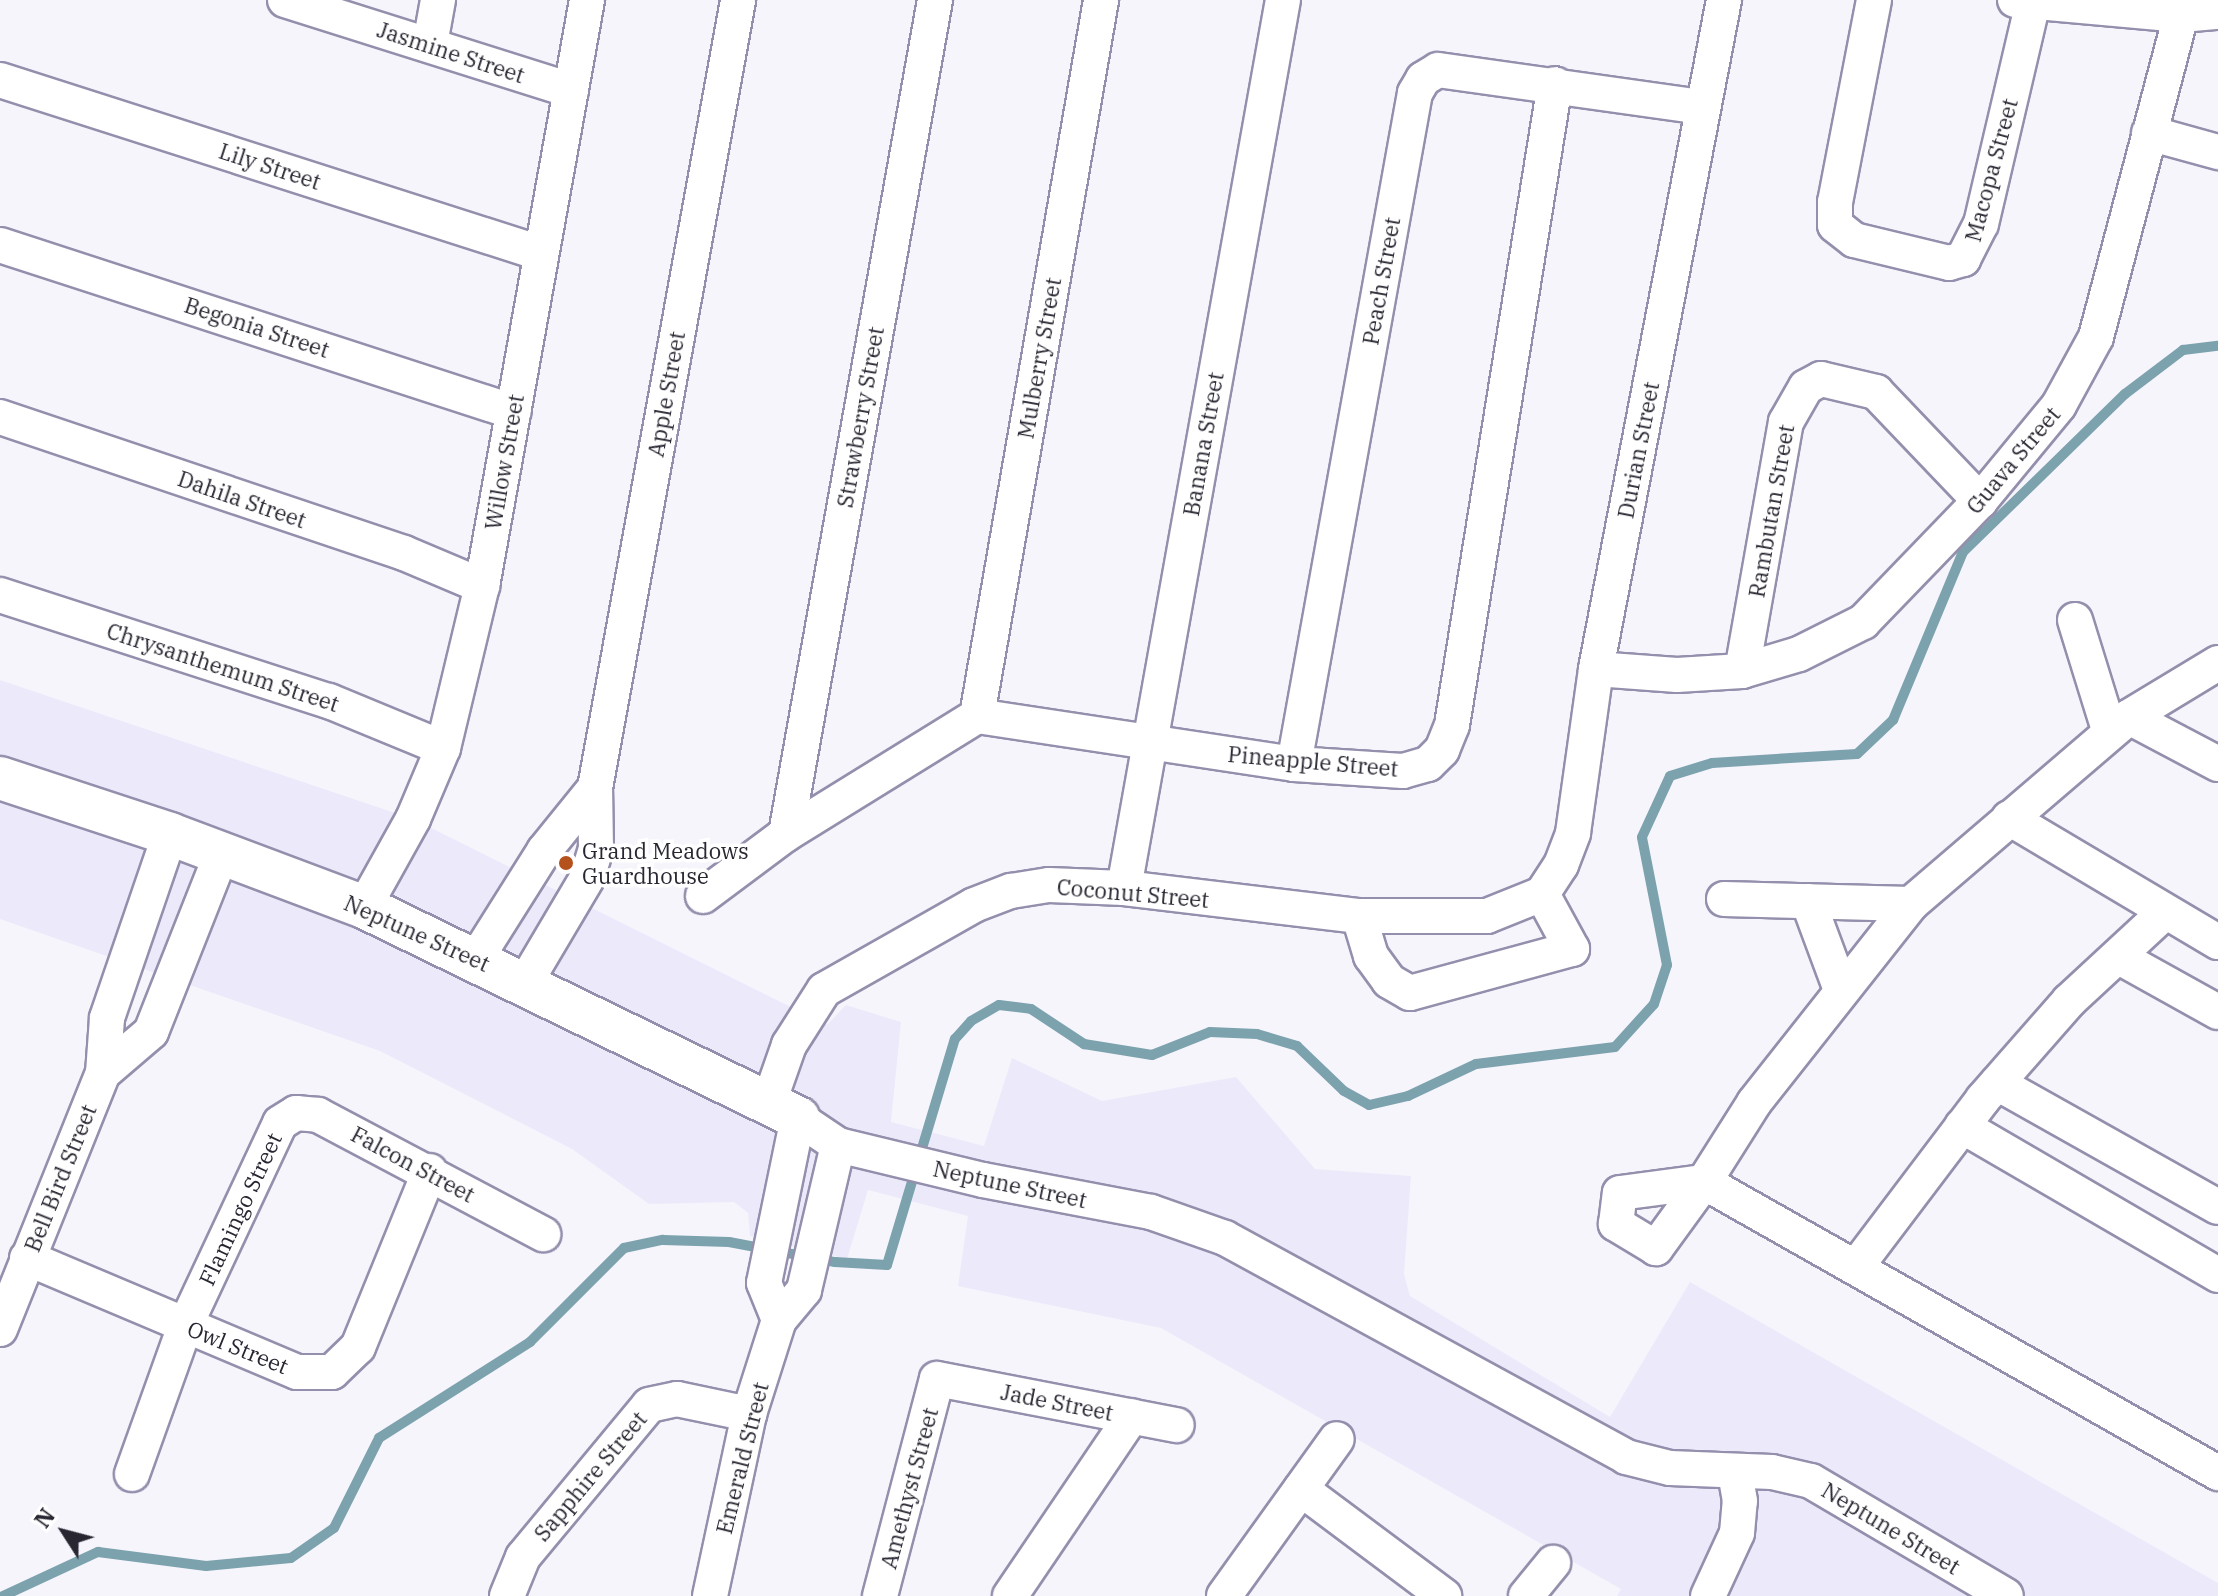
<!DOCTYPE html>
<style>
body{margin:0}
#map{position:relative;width:2218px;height:1596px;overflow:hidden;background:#f6f5fc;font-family:"IBM Plex Serif",serif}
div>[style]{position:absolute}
.built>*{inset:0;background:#eceafa}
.stream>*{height:10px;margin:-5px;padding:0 5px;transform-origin:5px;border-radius:5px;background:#7ca2ae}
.roads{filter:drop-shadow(2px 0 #948fac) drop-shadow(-2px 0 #948fac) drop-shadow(0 2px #948fac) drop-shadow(0 -2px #948fac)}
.minor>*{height:34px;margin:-17px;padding:0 17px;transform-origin:17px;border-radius:17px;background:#fff}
.tertiary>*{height:42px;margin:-21px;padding:0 21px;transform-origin:21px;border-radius:21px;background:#fff}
.dots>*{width:22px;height:22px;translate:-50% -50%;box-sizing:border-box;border:4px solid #fff;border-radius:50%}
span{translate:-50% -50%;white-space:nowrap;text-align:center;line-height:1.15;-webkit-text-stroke:7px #fff;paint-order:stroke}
.street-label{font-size:22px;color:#282631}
.poi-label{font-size:22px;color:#282631}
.left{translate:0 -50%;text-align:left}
.north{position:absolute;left:24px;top:1492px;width:80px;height:80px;-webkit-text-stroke:6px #fff;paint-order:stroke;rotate:306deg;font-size:22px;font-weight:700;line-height:32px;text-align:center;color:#282631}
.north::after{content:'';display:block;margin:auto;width:28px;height:36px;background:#282631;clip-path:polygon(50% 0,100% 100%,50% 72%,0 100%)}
</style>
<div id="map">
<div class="built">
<div style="clip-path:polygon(0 680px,413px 819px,827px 1025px,846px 1005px,901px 1022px,891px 1122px,984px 1146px,1012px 1058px,1102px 1101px,1236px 1077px,1315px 1169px,1411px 1176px,1404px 1274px,1410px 1296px,1610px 1417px,1690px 1282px,2218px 1583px,2218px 1596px,1617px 1596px,1621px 1589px,1161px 1328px,958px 1286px,968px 1216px,868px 1190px,847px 1259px,750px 1236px,748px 1213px,734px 1202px,649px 1204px,572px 1149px,380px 1051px,0 919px)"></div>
</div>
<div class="stream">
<div style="left:3px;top:1596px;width:105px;rotate:-24.9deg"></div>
<div style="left:98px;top:1552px;width:109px;rotate:7.4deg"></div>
<div style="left:206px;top:1566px;width:85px;rotate:-5.4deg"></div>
<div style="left:291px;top:1558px;width:52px;rotate:-34.9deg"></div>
<div style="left:334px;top:1528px;width:101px;rotate:-63.4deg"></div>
<div style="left:379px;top:1438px;width:179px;rotate:-32.4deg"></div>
<div style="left:530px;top:1342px;width:133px;rotate:-45deg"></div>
<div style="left:624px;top:1248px;width:40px;rotate:-12deg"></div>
<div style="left:663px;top:1240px;width:66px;rotate:1.7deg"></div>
<div style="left:729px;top:1242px;width:108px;rotate:10.7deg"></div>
<div style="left:835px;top:1262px;width:52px;rotate:3.3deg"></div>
<div style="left:887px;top:1265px;width:236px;rotate:-73.3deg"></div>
<div style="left:955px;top:1039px;width:24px;rotate:-48deg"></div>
<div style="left:971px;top:1021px;width:32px;rotate:-30deg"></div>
<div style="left:999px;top:1005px;width:32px;rotate:7deg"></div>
<div style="left:1031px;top:1009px;width:64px;rotate:33.4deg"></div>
<div style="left:1084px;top:1044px;width:69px;rotate:9.2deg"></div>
<div style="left:1152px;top:1055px;width:62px;rotate:-21.6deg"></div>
<div style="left:1210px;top:1032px;width:47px;rotate:2.4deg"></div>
<div style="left:1257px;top:1034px;width:42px;rotate:16.7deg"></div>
<div style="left:1297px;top:1046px;width:65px;rotate:43.8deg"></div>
<div style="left:1344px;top:1091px;width:29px;rotate:29deg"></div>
<div style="left:1369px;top:1105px;width:40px;rotate:-13deg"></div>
<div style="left:1408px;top:1096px;width:75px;rotate:-25.2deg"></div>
<div style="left:1476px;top:1064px;width:140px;rotate:-7deg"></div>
<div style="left:1615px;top:1047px;width:58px;rotate:-47.8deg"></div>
<div style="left:1654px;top:1004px;width:41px;rotate:-71.6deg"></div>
<div style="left:1667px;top:965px;width:130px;rotate:-101.1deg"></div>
<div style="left:1642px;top:837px;width:67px;rotate:-65.3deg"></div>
<div style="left:1670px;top:776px;width:44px;rotate:-17.2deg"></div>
<div style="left:1712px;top:763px;width:145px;rotate:-3.6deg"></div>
<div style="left:1857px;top:754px;width:50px;rotate:-43.4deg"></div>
<div style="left:1893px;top:720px;width:182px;rotate:-67.4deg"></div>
<div style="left:1963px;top:552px;width:226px;rotate:-44.3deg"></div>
<div style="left:2125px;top:394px;width:73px;rotate:-37.2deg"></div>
<div style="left:2183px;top:350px;width:35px;rotate:-7deg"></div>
</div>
<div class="roads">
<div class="minor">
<div style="left:285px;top:0;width:300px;rotate:17.5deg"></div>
<div style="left:1874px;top:0;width:206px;rotate:100.9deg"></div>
<div style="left:1835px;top:202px;width:23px;rotate:90deg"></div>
<div style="left:1835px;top:225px;width:24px;rotate:38deg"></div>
<div style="left:1854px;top:240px;width:98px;rotate:13.6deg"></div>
<div style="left:1949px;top:263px;width:15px;rotate:-16deg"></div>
<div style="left:1963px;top:259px;width:39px;rotate:-63deg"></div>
<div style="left:1981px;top:224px;width:228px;rotate:-76.8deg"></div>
<div style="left:2015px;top:0;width:167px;rotate:5.2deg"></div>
<div style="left:2181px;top:15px;width:37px;rotate:-5deg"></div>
<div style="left:430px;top:44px;width:45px;rotate:-79.7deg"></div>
<div style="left:0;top:80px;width:567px;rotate:17.76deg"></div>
<div style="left:2149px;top:133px;width:72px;rotate:15.4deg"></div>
<div style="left:0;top:245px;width:540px;rotate:18deg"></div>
<div style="left:0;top:417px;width:426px;rotate:18.6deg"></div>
<div style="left:404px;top:553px;width:85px;rotate:22.9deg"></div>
<div style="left:0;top:595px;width:346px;rotate:17.9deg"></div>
<div style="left:329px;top:701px;width:123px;rotate:22.4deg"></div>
<div style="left:2075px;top:620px;width:118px;rotate:72.8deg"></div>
<div style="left:2218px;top:663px;width:104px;rotate:148.8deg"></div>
<div style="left:2129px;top:717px;width:287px;rotate:139.4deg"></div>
<div style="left:1911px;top:904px;width:253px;rotate:128.3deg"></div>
<div style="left:1754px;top:1103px;width:93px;rotate:122.3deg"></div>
<div style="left:1704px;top:1182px;width:82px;rotate:126deg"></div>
<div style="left:1656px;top:1248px;width:47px;rotate:-149deg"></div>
<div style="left:1616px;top:1224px;width:31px;rotate:-83deg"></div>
<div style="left:1620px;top:1193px;width:85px;rotate:-7.5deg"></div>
<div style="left:1704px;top:1182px;width:591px;rotate:29.52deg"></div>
<div style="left:1596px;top:669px;width:81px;rotate:4.2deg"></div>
<div style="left:1677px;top:675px;width:65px;rotate:-3.5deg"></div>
<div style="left:1742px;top:671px;width:59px;rotate:-16.6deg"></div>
<div style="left:1799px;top:654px;width:72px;rotate:-26.6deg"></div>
<div style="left:1863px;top:622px;width:168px;rotate:-46deg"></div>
<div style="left:1980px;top:501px;width:124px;rotate:-50.5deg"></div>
<div style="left:2059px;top:405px;width:77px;rotate:-61.4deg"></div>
<div style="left:2096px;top:337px;width:349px;rotate:-75.2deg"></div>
<div style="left:1742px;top:671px;width:253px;rotate:-80deg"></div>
<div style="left:1786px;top:422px;width:40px;rotate:-60.3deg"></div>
<div style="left:1806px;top:387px;width:17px;rotate:-28deg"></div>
<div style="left:1821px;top:379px;width:57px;rotate:13.3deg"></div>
<div style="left:1876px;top:392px;width:151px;rotate:46.3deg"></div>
<div style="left:977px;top:716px;width:727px;rotate:-80.17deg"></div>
<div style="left:2129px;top:717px;width:101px;rotate:27.8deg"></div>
<div style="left:1294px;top:764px;width:682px;rotate:-79.78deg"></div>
<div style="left:1415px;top:93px;width:16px;rotate:-60deg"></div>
<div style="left:1423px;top:79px;width:17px;rotate:-31deg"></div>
<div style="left:1438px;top:70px;width:267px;rotate:8deg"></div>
<div style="left:2009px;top:818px;width:243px;rotate:30.7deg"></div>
<div style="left:786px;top:834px;width:847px;rotate:-79.87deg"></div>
<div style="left:1124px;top:888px;width:902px;rotate:-79.85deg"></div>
<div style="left:703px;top:896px;width:104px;rotate:-36.8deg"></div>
<div style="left:786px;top:834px;width:225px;rotate:-31.7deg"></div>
<div style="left:977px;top:716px;width:321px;rotate:8.6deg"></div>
<div style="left:1294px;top:764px;width:109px;rotate:3.7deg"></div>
<div style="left:1403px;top:771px;width:26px;rotate:-16deg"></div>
<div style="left:1428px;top:764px;width:20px;rotate:-45deg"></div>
<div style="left:1442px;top:750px;width:27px;rotate:-68deg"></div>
<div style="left:1452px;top:725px;width:649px;rotate:-80.87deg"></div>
<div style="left:1724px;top:899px;width:187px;rotate:1.5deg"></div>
<div style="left:1808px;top:901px;width:92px;rotate:69.6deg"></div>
<div style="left:364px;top:907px;width:101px;rotate:-60.9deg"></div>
<div style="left:413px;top:819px;width:77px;rotate:-67.1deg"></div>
<div style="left:443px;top:748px;width:167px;rotate:-76.5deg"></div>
<div style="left:482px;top:586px;width:595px;rotate:-79.84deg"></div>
<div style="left:1359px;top:916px;width:42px;rotate:73.3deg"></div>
<div style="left:1371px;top:956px;width:31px;rotate:54deg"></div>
<div style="left:1389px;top:981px;width:24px;rotate:30deg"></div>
<div style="left:1410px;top:993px;width:168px;rotate:-15.2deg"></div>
<div style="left:1572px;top:949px;width:63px;rotate:-118.6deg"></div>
<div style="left:2119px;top:957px;width:113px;rotate:29.1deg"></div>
<div style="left:476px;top:959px;width:128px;rotate:-57.8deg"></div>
<div style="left:544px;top:851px;width:81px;rotate:-51deg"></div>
<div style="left:525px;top:983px;width:122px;rotate:-59.4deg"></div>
<div style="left:587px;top:878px;width:30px;rotate:-73deg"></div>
<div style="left:596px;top:849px;width:61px;rotate:-90.9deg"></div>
<div style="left:595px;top:788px;width:801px;rotate:-79.71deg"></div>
<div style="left:103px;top:1073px;width:63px;rotate:-40.5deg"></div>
<div style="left:151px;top:1032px;width:193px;rotate:-68.4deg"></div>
<div style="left:1997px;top:1083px;width:253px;rotate:29.3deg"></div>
<div style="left:768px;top:1105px;width:64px;rotate:-70.7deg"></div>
<div style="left:789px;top:1045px;width:65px;rotate:-57.5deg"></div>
<div style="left:824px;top:990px;width:172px;rotate:-29.5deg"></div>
<div style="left:974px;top:905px;width:40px;rotate:-21deg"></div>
<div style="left:1011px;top:891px;width:38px;rotate:-9deg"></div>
<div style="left:1049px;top:885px;width:75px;rotate:2.3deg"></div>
<div style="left:1124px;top:888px;width:237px;rotate:6.8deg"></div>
<div style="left:1359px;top:916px;width:128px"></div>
<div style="left:1487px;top:916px;width:59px;rotate:-21.8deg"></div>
<div style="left:1542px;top:894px;width:35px;rotate:-57deg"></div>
<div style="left:1561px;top:865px;width:34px;rotate:-69deg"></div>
<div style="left:1573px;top:833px;width:166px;rotate:-82deg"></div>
<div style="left:1596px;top:669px;width:681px;rotate:-79.17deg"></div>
<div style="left:1962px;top:1126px;width:296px;rotate:30.2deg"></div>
<div style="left:27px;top:1258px;width:293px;rotate:22.9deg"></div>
<div style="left:297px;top:1372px;width:35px"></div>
<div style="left:332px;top:1372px;width:36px;rotate:-44deg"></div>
<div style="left:358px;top:1347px;width:190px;rotate:-67.8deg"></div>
<div style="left:1856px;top:1267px;width:211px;rotate:-52.9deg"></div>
<div style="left:1983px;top:1099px;width:130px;rotate:-48.7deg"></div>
<div style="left:2069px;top:1001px;width:129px;rotate:-42.8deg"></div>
<div style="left:779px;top:1320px;width:40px;rotate:-112deg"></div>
<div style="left:764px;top:1283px;width:168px;rotate:-78.4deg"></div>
<div style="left:798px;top:1118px;width:48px;rotate:34deg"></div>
<div style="left:838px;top:1145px;width:149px;rotate:13.6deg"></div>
<div style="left:983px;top:1180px;width:171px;rotate:10.8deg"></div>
<div style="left:1151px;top:1212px;width:78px;rotate:19.4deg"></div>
<div style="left:1225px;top:1238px;width:457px;rotate:28.6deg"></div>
<div style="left:1626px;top:1457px;width:45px;rotate:14deg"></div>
<div style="left:1670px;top:1468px;width:102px;rotate:2.2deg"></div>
<div style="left:1772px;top:1472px;width:40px;rotate:13deg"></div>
<div style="left:1811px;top:1481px;width:226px;rotate:30.5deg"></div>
<div style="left:0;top:1329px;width:276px;rotate:-68.1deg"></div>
<div style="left:103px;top:1073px;width:55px;rotate:-85.8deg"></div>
<div style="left:107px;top:1018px;width:194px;rotate:-71.1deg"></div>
<div style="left:132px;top:1474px;width:157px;rotate:-70.3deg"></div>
<div style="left:185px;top:1326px;width:224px;rotate:-64.9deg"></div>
<div style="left:280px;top:1123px;width:19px;rotate:-32deg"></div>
<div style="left:296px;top:1113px;width:22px;rotate:5deg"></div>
<div style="left:318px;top:1115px;width:255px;rotate:27.9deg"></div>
<div style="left:1301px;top:1489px;width:179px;rotate:36.8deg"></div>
<div style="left:507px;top:1596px;width:42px;rotate:-67.7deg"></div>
<div style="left:523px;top:1557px;width:197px;rotate:-50.3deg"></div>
<div style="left:649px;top:1405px;width:29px;rotate:-12deg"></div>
<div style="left:677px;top:1399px;width:74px;rotate:11.8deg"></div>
<div style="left:710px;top:1596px;width:186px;rotate:-77.9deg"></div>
<div style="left:749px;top:1414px;width:99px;rotate:-72.3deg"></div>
<div style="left:779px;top:1320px;width:39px;rotate:-50deg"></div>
<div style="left:804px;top:1290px;width:149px;rotate:-76.8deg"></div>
<div style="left:880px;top:1596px;width:224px;rotate:-75.3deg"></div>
<div style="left:937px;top:1379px;width:244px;rotate:10.9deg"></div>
<div style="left:1010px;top:1596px;width:217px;rotate:-55.9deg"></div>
<div style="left:1224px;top:1596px;width:193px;rotate:-54.3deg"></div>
<div style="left:1526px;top:1596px;width:43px;rotate:-50.7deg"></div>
<div style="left:1708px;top:1596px;width:69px;rotate:-65.3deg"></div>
<div style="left:1737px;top:1533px;width:32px;rotate:-85deg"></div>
<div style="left:1740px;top:1501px;width:29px;rotate:-100deg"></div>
</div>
<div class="tertiary">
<div style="left:0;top:778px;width:179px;rotate:18.2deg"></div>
<div style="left:170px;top:834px;width:207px;rotate:20.6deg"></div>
<div style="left:364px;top:907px;width:483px;rotate:25.9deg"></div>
</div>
</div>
<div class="dots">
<div style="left:566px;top:863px;background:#b5511c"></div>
</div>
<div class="street-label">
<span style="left:451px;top:52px;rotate:18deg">Jasmine Street</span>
<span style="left:270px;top:166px;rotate:18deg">Lily Street</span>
<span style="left:1991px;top:170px;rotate:-75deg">Macopa Street</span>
<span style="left:1381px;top:281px;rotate:-80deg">Peach Street</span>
<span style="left:257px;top:327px;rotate:18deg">Begonia Street</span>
<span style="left:1039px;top:358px;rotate:-80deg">Mulberry Street</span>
<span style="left:666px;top:394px;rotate:-80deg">Apple Street</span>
<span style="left:860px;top:417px;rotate:-80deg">Strawberry Street</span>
<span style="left:1203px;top:444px;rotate:-80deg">Banana Street</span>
<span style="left:1638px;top:450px;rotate:-79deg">Durian Street</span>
<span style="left:2013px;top:460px;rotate:-50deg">Guava Street</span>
<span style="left:504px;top:462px;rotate:-80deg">Willow Street</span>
<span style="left:242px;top:499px;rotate:19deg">Dahila Street</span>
<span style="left:1771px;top:511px;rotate:-80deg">Rambutan Street</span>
<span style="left:223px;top:667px;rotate:18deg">Chrysanthemum Street</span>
<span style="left:1313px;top:761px;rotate:5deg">Pineapple Street</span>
<span style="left:1133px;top:893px;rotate:5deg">Coconut Street</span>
<span style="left:417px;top:933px;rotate:24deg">Neptune Street</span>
<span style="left:413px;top:1164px;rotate:28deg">Falcon Street</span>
<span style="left:60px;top:1178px;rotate:-68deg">Bell Bird Street</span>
<span style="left:1010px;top:1184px;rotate:12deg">Neptune Street</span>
<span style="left:240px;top:1209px;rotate:-65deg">Flamingo Street</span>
<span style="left:238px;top:1347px;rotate:22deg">Owl Street</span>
<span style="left:1057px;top:1402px;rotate:11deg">Jade Street</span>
<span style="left:742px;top:1458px;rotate:-76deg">Emerald Street</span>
<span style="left:590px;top:1476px;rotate:-50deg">Sapphire Street</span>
<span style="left:909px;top:1488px;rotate:-75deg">Amethyst Street</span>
<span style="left:1891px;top:1528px;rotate:31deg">Neptune Street</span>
</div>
<div class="poi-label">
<span class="left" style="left:582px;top:863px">Grand Meadows<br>Guardhouse</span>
</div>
<div class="north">N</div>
</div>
